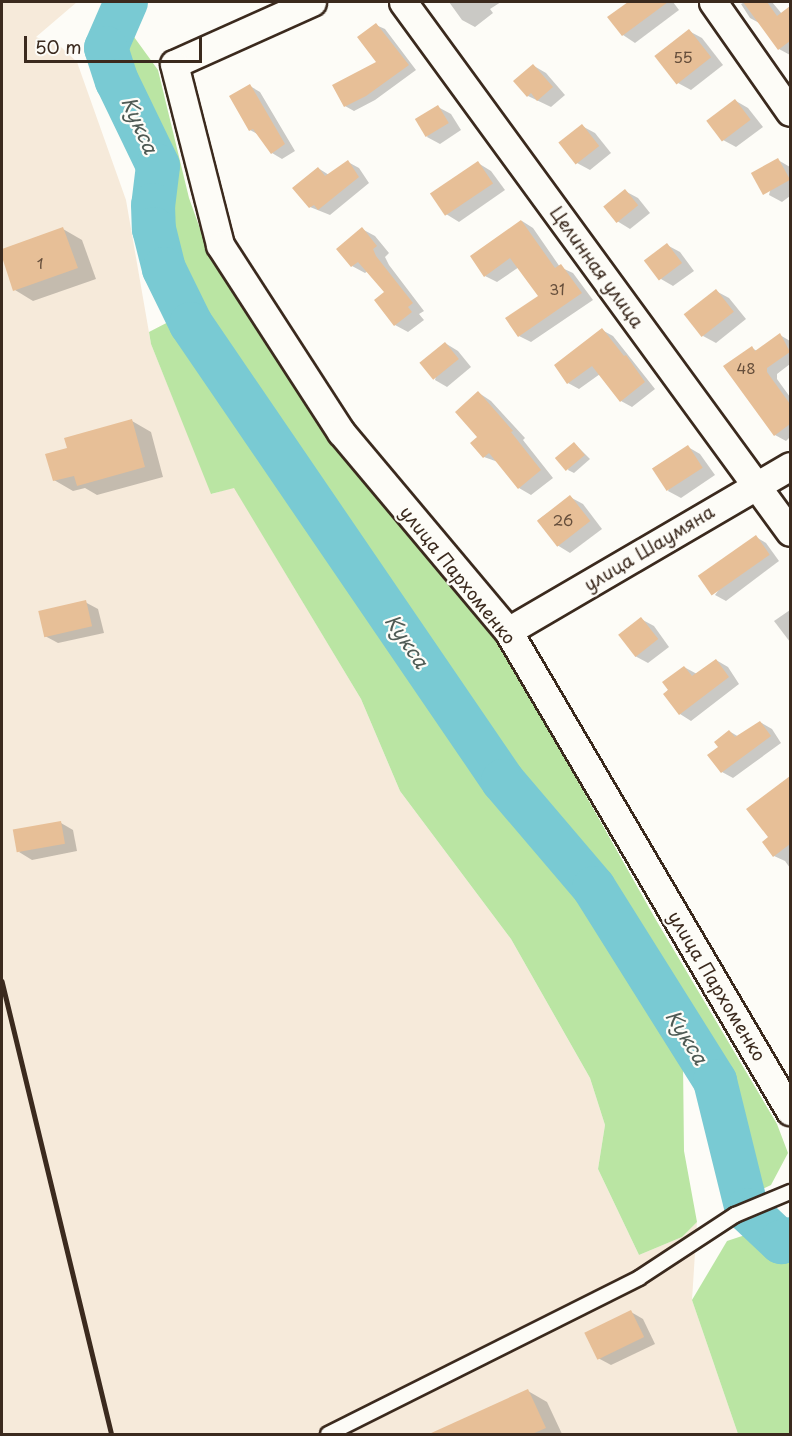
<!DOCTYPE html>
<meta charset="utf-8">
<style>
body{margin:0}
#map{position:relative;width:792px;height:1436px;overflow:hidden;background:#fdfcf7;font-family:"Playpen Sans",sans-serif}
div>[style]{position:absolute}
.built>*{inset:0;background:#f6eada}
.green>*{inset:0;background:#bae5a3}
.shadow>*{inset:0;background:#0003}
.river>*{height:44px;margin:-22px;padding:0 22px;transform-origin:22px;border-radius:22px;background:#79cad3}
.building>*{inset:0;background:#e7bf97;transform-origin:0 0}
.roads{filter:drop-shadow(2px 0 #3b2a1e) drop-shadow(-2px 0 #3b2a1e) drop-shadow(0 2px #3b2a1e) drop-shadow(0 -2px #3b2a1e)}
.service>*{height:14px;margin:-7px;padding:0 7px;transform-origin:7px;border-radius:7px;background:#fdfcf7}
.minor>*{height:27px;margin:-13.5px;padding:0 13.5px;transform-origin:13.5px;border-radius:13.5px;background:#fdfcf7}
.rail>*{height:4.5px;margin:-2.25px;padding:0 2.25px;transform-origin:2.25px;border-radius:2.25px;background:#3b2a1e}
span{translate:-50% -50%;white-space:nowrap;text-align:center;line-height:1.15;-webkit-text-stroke:4.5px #fdfcf7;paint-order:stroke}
.number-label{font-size:15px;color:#664f3c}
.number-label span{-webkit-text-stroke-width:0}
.street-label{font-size:18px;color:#3b2a1e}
.water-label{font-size:20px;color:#4e5a54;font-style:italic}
.frame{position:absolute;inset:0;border:3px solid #3b2a1e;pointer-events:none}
.scale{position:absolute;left:24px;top:36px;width:178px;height:27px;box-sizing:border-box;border:3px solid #3b2a1e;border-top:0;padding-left:8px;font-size:18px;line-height:21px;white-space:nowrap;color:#3b2a1e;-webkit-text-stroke:4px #fdfcf7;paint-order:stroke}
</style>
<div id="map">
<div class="built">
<div style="clip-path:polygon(2px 2px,77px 2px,36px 37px,61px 47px,77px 62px,126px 200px,151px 344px,212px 494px,234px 487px,361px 699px,400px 791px,511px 939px,590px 1078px,605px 1125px,598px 1169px,639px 1255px,682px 1237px,697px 1222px,692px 1300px,738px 1434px,2px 1434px)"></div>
</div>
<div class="green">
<div style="clip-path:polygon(129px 30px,158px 70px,189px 198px,203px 237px,225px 281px,268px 346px,384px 500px,501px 645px,656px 920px,777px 1124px,788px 1153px,771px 1185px,754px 1193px,719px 1070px,588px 865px,501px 762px,195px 307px,165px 220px,168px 168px,117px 48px)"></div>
<div style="clip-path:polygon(176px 318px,264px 447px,410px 675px,488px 779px,585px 894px,683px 1062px,684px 1151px,697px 1222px,682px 1237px,639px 1255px,598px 1169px,605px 1125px,590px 1078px,511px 939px,400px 791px,361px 699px,234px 488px,211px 494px,151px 344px,149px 332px)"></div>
<div style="clip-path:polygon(790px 1220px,790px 1434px,738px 1434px,692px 1300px,727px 1241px)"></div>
</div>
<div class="shadow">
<div style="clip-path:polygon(449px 2px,501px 2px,490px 9px,493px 13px,475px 27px,462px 20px)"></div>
<div style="clip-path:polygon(631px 2px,673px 2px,679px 10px,635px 43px,623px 35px,609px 18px)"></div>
<div style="clip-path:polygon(745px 2px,772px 2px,782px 14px,790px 8px,790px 55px,779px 49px,761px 24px,750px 18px,741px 4px)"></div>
<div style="clip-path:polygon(376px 25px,385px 29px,416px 70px,375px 100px,354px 111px,345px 106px,378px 63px)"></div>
<div style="clip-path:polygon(689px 31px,702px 38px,723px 65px,691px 90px,678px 83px)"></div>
<div style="clip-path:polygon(534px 66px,546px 73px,565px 95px,551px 107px,528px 96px,515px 81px)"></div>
<div style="clip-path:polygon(250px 86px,260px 92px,295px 151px,282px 159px,272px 153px,259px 135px,250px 130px)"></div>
<div style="clip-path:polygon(736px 101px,748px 108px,763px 127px,736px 147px,723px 140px)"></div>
<div style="clip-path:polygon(438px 107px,451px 114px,461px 130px,440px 144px,427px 137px)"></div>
<div style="clip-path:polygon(582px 126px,595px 133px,611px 153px,590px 170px,577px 163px)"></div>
<div style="clip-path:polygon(778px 160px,790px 167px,790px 196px,782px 202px,769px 195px)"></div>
<div style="clip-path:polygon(348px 162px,359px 168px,369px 183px,330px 215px,310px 207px,318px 168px,329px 175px)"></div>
<div style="clip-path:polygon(478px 163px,491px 171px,505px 190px,459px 222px,446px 214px)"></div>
<div style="clip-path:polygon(625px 191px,638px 198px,650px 213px,630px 229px,617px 221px,606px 207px)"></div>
<div style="clip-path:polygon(522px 221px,533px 228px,560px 267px,573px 273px,593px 300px,531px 342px,519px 336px,540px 296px,519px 267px,497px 282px,485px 276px)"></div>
<div style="clip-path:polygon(63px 229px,82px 240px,96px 279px,33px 301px,15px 290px,2px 250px)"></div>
<div style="clip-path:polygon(362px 229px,375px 236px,389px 253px,385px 257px,389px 265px,424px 311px,419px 314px,424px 320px,408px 332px,395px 325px,376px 300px,387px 292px,368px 271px,365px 273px,352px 266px)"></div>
<div style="clip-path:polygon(667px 245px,680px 252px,694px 271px,673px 286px,661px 279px)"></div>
<div style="clip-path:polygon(716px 291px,729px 298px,746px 319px,716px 343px,703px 336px)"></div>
<div style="clip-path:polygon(602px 330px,613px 336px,655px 389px,632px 407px,621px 401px,600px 374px,579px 389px,568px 383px)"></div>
<div style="clip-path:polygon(780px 335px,790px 341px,790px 364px,777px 374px,777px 379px,790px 397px,790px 437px,786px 441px,775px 435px,752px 348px,757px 351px)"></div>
<div style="clip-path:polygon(445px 343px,458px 351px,471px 367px,447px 387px,435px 380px)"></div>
<div style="clip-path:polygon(479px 393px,491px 401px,525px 438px,523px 440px,553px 478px,531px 495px,519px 488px,498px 462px,484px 457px,479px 437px)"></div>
<div style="clip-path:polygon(132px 421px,151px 432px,163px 477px,97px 495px,85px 488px,73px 491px,54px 480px,69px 449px)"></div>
<div style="clip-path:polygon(574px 443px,590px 459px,574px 473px,568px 470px)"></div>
<div style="clip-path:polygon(688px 447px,700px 454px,715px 475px,681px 498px,668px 491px)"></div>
<div style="clip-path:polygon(570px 497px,583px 504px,602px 529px,570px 553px,557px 545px,538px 520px)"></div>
<div style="clip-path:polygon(756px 537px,766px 543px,779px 561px,726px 601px,715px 595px)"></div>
<div style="clip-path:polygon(85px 602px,98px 609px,104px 633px,58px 643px,45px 636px)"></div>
<div style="clip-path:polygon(790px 610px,790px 642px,774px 621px)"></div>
<div style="clip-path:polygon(641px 619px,654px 626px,669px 647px,648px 663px,635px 656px)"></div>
<div style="clip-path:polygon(716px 660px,728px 667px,739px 684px,691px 721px,680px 714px,665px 694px,684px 667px,697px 674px)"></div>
<div style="clip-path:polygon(760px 722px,772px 729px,781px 743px,733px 778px,722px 772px,720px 747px,729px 731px,739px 737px)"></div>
<div style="clip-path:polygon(790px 778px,790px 868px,785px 861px,774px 856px,770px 837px,749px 809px)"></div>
<div style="clip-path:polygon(61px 823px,73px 830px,77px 851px,32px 860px,19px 852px)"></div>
<div style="clip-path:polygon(631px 1312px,643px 1319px,655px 1344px,611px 1365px,598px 1358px)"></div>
<div style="clip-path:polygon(528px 1391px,547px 1402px,562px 1434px,439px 1434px,438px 1432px)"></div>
</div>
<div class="river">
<div style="left:126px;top:2px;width:50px;rotate:113.5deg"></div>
<div style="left:106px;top:48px;width:35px;rotate:72deg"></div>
<div style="left:117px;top:81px;width:94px;rotate:64.2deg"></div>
<div style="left:158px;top:166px;width:39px;rotate:97deg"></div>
<div style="left:153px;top:205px;width:24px;rotate:88deg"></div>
<div style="left:154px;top:229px;width:41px;rotate:76deg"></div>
<div style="left:164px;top:269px;width:61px;rotate:63.9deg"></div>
<div style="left:191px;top:324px;width:553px;rotate:55.68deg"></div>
<div style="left:503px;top:781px;width:140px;rotate:49.6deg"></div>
<div style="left:594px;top:888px;width:228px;rotate:57.9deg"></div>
<div style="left:715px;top:1081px;width:133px;rotate:76.1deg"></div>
<div style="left:747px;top:1210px;width:47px;rotate:43.3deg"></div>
<div style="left:781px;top:1242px;width:9px;rotate:-18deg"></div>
</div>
<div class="building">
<div style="clip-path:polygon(628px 2px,668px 2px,622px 36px,607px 17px)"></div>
<div style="clip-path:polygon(743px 2px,767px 2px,777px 16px,790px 6px,790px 41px,778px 50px)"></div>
<div style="clip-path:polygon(376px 23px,409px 65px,366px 96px,344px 107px,332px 85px,376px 62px,357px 37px)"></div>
<div style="left:689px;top:29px;width:36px;height:44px;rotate:52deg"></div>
<div style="clip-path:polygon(533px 64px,553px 87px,537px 101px,531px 93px,527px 97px,513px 81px)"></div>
<div style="clip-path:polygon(250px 84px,285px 144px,271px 154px,253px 129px,249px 131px,229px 96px)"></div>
<div style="left:735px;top:99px;width:26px;height:36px;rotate:53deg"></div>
<div style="left:438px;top:105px;width:21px;height:27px;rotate:59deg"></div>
<div style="left:582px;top:124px;width:28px;height:30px;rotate:52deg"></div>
<div style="left:778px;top:158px;width:25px;height:31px;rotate:61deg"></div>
<div style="clip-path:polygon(348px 160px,359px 177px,318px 210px,314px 205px,309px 208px,292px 188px,318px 167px,325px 176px)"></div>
<div style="left:478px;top:161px;width:27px;height:58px;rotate:56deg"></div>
<div style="left:625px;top:189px;width:21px;height:28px;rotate:51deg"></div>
<div style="clip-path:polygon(521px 220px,555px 268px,561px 264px,582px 293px,518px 337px,505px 318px,538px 296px,510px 258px,484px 277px,470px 256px)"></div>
<div style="clip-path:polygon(63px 227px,78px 268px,13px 291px,2px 257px,2px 249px)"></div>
<div style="clip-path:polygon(362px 227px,377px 246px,373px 249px,376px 256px,413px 303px,408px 307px,412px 312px,394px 326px,374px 300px,384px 292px,358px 262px,351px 267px,336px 249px)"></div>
<div style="left:667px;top:243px;width:25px;height:29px;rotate:53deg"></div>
<div style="left:716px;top:289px;width:29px;height:41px;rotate:52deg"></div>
<div style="clip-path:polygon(602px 328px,624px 356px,626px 355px,645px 382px,620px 402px,592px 366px,567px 384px,554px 365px)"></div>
<div style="clip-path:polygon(780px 333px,790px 352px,767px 368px,767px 372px,790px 404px,790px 424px,774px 436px,723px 366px,752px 346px,755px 351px)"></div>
<div style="left:445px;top:342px;width:22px;height:33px;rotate:51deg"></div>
<div style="clip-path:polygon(478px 391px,513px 431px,511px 432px,541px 470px,518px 489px,489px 453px,483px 458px,470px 443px,477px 437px,455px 412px)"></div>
<div style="clip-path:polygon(132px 419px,145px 467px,77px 486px,74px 476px,53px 481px,45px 454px,67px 448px,64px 438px)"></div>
<div style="left:574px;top:442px;width:17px;height:25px;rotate:50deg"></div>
<div style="left:688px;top:445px;width:27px;height:43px;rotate:57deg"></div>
<div style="left:570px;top:495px;width:33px;height:42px;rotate:52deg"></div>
<div style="left:756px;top:535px;width:24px;height:71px;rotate:55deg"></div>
<div style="left:86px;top:600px;width:27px;height:49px;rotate:77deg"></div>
<div style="left:641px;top:617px;width:28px;height:29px;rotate:52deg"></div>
<div style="clip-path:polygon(716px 659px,729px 677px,679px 715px,663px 694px,668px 690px,662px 682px,684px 666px,692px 676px)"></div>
<div style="clip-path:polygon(760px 721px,771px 736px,721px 773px,707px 755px,718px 747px,714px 742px,729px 730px,735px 737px)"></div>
<div style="clip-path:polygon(790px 776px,790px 844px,773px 857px,762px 842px,768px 837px,746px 809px)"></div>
<div style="left:61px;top:821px;width:23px;height:49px;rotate:80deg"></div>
<div style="left:631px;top:1310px;width:30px;height:52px;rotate:64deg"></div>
<div style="clip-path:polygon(528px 1389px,546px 1428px,532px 1434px,429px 1434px)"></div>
</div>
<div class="roads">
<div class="service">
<div style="left:328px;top:1434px;width:348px;rotate:-26.6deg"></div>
<div style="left:639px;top:1278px;width:115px;rotate:-33.3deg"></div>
<div style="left:735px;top:1215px;width:60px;rotate:-22.7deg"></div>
</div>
<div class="minor">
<div style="left:312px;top:2px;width:151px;rotate:155.8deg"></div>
<div style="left:174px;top:64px;width:187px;rotate:75.7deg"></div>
<div style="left:220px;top:245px;width:223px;rotate:57.1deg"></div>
<div style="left:341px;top:432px;width:260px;rotate:50deg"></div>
<div style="left:508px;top:631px;width:557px;rotate:59.57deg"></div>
<div style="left:403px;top:2px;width:656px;rotate:53.86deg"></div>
<div style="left:713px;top:2px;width:134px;rotate:55deg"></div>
<div style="left:508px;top:631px;width:327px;rotate:-30.3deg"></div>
</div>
</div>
<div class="rail">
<div style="left:2px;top:981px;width:466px;rotate:76.4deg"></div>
</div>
<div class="number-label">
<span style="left:683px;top:57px">55</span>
<span style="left:40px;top:263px">1</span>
<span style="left:557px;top:289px">31</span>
<span style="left:746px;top:368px">48</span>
<span style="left:563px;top:520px">26</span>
</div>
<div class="street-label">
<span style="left:597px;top:267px;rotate:54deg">Целинная улица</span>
<span style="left:649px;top:548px;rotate:-31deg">улица Шаумяна</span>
<span style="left:458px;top:575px;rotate:51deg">улица Пархоменко</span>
<span style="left:717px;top:986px;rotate:59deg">улица Пархоменко</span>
</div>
<div class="water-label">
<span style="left:140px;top:125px;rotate:66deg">Кукса</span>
<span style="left:407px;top:641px;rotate:56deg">Кукса</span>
<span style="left:687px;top:1037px;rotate:58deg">Кукса</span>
</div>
<div class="frame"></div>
<div class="scale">50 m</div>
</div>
